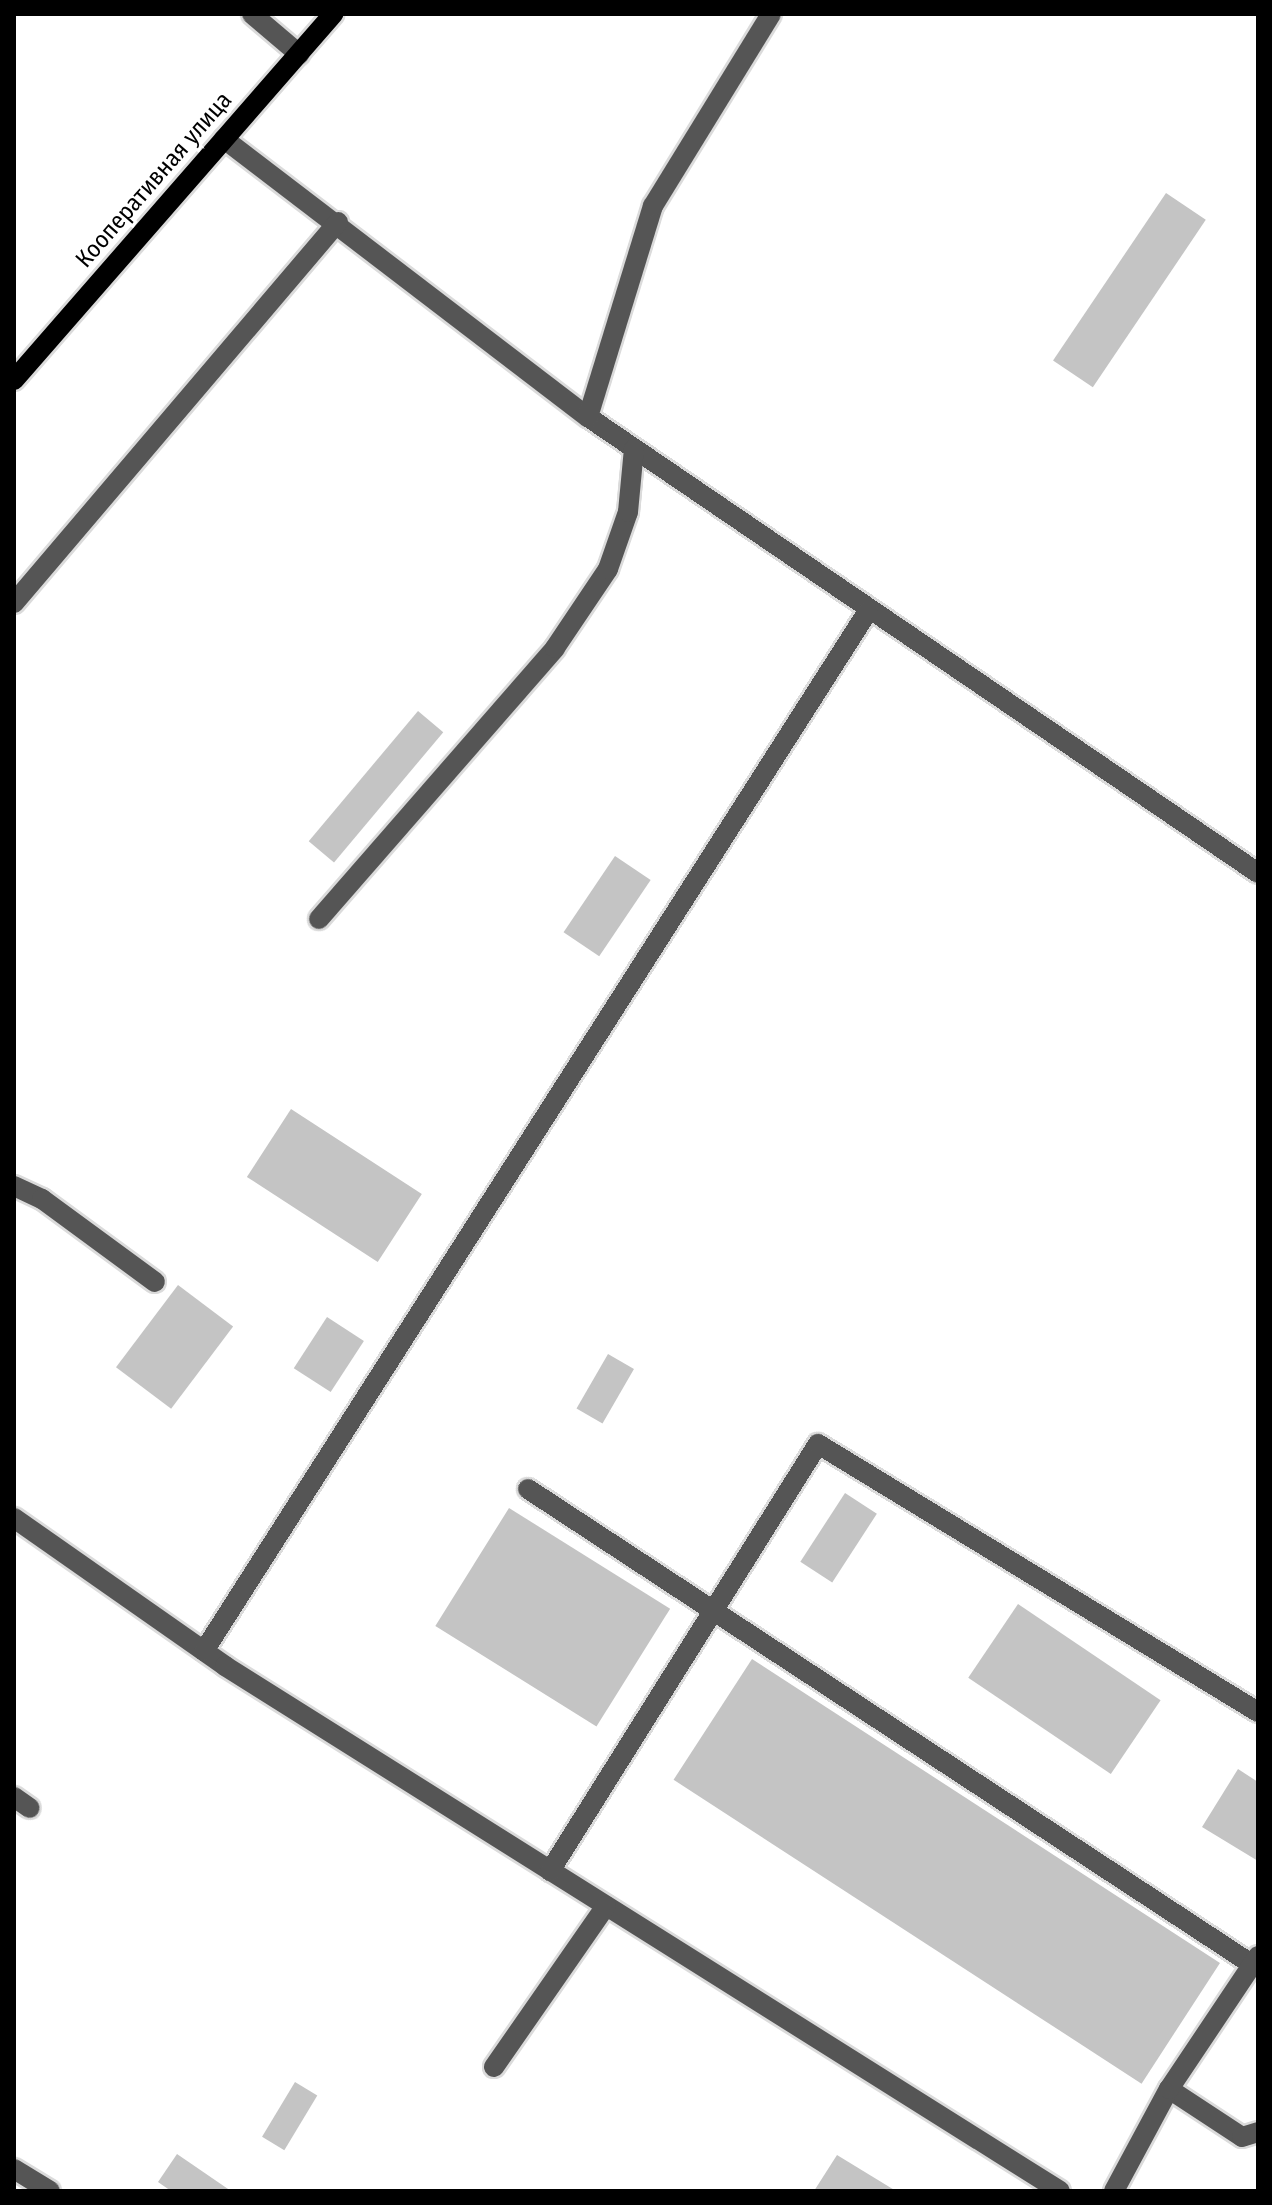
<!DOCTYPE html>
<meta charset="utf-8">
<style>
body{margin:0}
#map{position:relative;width:1272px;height:2205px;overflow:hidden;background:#fff;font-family:"Fira Sans Condensed",sans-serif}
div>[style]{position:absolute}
.building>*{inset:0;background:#c4c4c4;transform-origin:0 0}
.roads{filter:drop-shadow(2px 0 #dbdbdb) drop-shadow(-2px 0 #dbdbdb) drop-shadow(0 2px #dbdbdb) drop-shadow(0 -2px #dbdbdb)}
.minor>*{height:20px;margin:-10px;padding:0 10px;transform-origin:10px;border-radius:10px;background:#555}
.major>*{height:20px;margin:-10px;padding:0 10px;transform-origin:10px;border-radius:10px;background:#000}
span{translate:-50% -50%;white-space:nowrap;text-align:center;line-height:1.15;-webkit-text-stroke:6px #fff;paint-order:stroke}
.street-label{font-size:24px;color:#000}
.frame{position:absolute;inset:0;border:16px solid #000;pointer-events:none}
</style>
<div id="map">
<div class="building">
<div style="left:1166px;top:193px;width:48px;height:202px;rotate:34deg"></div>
<div style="left:418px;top:711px;width:33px;height:170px;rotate:40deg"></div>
<div style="left:615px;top:856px;width:43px;height:92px;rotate:34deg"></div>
<div style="left:291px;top:1109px;width:156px;height:81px;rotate:33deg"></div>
<div style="left:178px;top:1285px;width:69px;height:103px;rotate:37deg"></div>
<div style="left:327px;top:1317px;width:44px;height:61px;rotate:33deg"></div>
<div style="left:608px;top:1354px;width:30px;height:63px;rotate:30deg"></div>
<div style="left:845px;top:1493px;width:38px;height:82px;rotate:33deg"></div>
<div style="left:509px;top:1508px;width:190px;height:139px;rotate:32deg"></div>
<div style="left:1018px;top:1604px;width:172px;height:89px;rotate:34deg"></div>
<div style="left:752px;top:1659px;width:558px;height:144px;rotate:33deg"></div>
<div style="clip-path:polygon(1238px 1769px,1258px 1782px,1258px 1861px,1202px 1827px)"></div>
<div style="left:295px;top:2082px;width:26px;height:64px;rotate:31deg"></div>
<div style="clip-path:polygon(177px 2154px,231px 2191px,171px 2191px,158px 2182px)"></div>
<div style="clip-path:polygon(837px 2155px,896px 2191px,814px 2191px)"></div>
</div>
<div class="roads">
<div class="minor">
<div style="left:252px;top:14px;width:62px;rotate:40.4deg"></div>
<div style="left:224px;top:139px;width:458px;rotate:37.4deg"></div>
<div style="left:588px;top:417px;width:810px;rotate:34.24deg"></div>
<div style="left:588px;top:417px;width:221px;rotate:-72.9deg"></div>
<div style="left:653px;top:206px;width:225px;rotate:-58.4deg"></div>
<div style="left:14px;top:603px;width:500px;rotate:-49.62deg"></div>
<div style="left:319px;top:919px;width:359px;rotate:-48.9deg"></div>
<div style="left:555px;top:648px;width:95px;rotate:-56.1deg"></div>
<div style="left:608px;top:569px;width:60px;rotate:-70.7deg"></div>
<div style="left:628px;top:512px;width:63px;rotate:-84.6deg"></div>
<div style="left:14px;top:1186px;width:31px;rotate:25deg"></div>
<div style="left:42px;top:1199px;width:140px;rotate:36.3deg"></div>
<div style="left:528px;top:1489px;width:867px;rotate:33.29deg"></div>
<div style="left:14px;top:1518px;width:258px;rotate:35deg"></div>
<div style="left:225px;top:1666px;width:986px;rotate:32.16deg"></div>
<div style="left:204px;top:1651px;width:1234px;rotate:-57.44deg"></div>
<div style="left:14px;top:1797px;width:19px;rotate:35deg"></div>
<div style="left:550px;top:1871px;width:504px;rotate:-57.89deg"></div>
<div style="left:818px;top:1444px;width:515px;rotate:31.35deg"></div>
<div style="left:494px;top:2067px;width:196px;rotate:-55.2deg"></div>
<div style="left:1169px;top:2089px;width:87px;rotate:33.3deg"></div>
<div style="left:1242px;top:2137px;width:17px;rotate:-17deg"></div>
<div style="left:14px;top:2169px;width:42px;rotate:31.4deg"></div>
<div style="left:1114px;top:2191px;width:116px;rotate:-61.7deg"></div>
<div style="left:1169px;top:2089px;width:160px;rotate:-56.2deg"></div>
</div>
<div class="major">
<div style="left:14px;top:380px;width:486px;rotate:-48.9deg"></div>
</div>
</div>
<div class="street-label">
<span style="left:154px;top:180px;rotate:-49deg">Кооперативная улица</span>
</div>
<div class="frame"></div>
</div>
